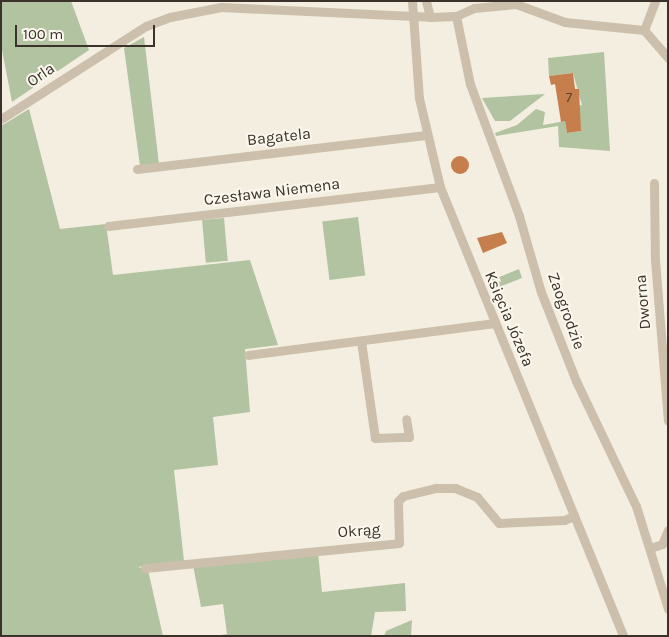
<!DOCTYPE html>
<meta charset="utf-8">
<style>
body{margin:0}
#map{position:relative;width:669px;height:637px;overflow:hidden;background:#f4eee1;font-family:Karla,sans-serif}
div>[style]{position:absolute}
.green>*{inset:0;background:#b1c3a0;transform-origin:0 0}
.building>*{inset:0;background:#c67e4c}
.round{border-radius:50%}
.minor>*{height:9px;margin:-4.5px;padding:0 4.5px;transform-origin:4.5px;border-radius:4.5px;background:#ccc0ac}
span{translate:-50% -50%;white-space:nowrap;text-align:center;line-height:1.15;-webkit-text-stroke:4px #fbf7ed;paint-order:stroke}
.number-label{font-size:14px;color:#5d4533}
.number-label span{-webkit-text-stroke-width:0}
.street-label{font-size:16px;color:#3a322b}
.frame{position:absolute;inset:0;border:2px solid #3a322b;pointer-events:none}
.scale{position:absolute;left:15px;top:25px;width:140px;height:22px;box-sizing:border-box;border:2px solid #3a322b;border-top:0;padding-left:6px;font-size:15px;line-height:18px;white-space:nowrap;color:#3a322b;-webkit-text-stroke:4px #fbf7ed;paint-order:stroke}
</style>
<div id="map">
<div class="green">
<div style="clip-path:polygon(1px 1px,71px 1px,89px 50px,12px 102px,1px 45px)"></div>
<div style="clip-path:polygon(144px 37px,159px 164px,140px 166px,124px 48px)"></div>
<div style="clip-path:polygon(604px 52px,610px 151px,559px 147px,558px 126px,496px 136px,495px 133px,517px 125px,536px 109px,545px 112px,543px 125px,565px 121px,567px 133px,581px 131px,577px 106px,582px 105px,573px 73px,549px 76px,548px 58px)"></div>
<div style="clip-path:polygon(545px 94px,510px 121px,495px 121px,482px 98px)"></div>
<div style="clip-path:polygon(29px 109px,60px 229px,106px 224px,113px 275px,250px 260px,278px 345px,245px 349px,250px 412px,213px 417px,218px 465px,174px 470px,184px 561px,138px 567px,148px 570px,163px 636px,1px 636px,1px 126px)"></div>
<div style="left:358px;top:217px;width:59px;height:36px;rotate:83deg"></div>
<div style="left:224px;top:218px;width:43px;height:22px;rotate:85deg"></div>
<div style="clip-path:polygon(519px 269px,522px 278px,491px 290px,485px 275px,493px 273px,497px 278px)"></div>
<div style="clip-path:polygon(318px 553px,322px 592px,405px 583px,406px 611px,375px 612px,371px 636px,215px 636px,227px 634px,223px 604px,201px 607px,193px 565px)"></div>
<div style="clip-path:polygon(412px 620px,411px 636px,384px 636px,386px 631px)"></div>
</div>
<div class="building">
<div style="clip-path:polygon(573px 73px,575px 89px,579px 89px,581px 131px,567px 133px,565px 121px,561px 122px,555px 84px,551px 85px,549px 76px)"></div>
<div class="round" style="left:451px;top:156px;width:18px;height:18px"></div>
<div style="clip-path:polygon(502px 232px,507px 243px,483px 253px,477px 238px)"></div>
</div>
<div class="minor">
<div style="left:412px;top:1px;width:97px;rotate:85.9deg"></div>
<div style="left:419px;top:98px;width:91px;rotate:76.7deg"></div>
<div style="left:440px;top:187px;width:485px;rotate:67.8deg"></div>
<div style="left:426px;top:1px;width:16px;rotate:76deg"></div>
<div style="left:456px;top:16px;width:69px;rotate:78.4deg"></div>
<div style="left:470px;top:84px;width:141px;rotate:69.6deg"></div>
<div style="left:519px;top:216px;width:79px;rotate:73.9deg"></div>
<div style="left:541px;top:292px;width:96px;rotate:68.5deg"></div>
<div style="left:576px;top:381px;width:139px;rotate:64.4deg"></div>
<div style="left:636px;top:506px;width:108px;rotate:72.7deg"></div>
<div style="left:644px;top:30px;width:31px;rotate:-69deg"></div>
<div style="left:1px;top:119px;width:172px;rotate:-32.7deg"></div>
<div style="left:146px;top:26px;width:26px;rotate:-21deg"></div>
<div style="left:170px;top:17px;width:52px;rotate:-11.1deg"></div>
<div style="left:221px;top:7px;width:209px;rotate:2.7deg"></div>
<div style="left:430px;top:17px;width:26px;rotate:-2deg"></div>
<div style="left:456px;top:16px;width:20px;rotate:-24deg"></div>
<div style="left:474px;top:8px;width:42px;rotate:-5.4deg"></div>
<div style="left:516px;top:4px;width:52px;rotate:20.2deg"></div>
<div style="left:565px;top:22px;width:79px;rotate:5.8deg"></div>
<div style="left:644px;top:30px;width:37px;rotate:49deg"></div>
<div style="left:137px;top:169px;width:291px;rotate:-6.7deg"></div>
<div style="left:654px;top:183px;width:77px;rotate:89.3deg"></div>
<div style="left:655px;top:260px;width:161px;rotate:85.4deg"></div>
<div style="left:108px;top:226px;width:334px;rotate:-6.7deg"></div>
<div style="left:361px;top:341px;width:98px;rotate:81.8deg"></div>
<div style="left:375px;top:438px;width:34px;rotate:-2deg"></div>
<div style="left:409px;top:437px;width:18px;rotate:-99deg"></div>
<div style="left:248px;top:355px;width:249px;rotate:-7.4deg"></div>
<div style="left:650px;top:548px;width:13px;rotate:-18deg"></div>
<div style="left:662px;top:544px;width:15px;rotate:-67deg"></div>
<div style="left:145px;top:568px;width:255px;rotate:-5.6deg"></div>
<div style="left:399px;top:543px;width:42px;rotate:-91.4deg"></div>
<div style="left:398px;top:501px;width:7px;rotate:-45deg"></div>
<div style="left:403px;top:496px;width:34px;rotate:-14deg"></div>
<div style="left:436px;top:488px;width:19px"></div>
<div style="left:455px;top:488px;width:24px;rotate:22deg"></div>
<div style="left:477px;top:497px;width:34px;rotate:50deg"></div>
<div style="left:499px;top:523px;width:65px;rotate:-2.6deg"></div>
<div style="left:564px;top:520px;width:11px;rotate:-22deg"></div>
</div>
<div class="number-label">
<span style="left:569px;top:98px">7</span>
</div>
<div class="street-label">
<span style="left:41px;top:75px;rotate:-34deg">Orla</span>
<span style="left:279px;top:137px;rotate:-6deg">Bagatela</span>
<span style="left:272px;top:192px;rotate:-7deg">Czesława Niemena</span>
<span style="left:643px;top:302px;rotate:-95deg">Dworna</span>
<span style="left:566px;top:311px;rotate:70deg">Zaogrodzie</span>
<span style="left:509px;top:319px;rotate:67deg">Księcia Józefa</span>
<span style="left:359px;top:531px;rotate:-4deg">Okrąg</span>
</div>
<div class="frame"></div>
<div class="scale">100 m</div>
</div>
